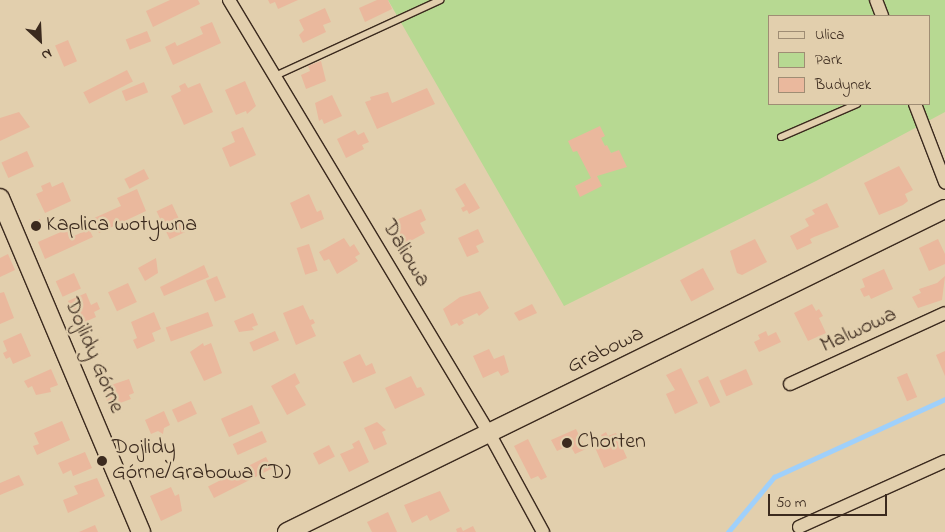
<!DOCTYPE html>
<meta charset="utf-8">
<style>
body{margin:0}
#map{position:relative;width:945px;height:532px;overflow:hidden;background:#e2cfad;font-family:"Indie Flower",sans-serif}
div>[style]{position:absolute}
.green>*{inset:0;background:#b7d992}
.stream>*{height:5px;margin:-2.5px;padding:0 2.5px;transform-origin:2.5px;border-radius:2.5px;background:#9fd0fb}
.building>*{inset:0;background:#eab89d;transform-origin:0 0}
.roads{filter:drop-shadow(1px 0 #3b2a1e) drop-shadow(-1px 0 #3b2a1e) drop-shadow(0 1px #3b2a1e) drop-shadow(0 -1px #3b2a1e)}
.lane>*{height:6px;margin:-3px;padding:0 3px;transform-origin:3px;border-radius:3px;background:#e2cfad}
.street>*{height:12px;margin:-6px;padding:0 6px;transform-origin:6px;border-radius:6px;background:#e2cfad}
.secondary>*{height:18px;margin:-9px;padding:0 9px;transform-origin:9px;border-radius:9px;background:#e2cfad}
.dots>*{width:14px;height:14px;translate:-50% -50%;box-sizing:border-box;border:2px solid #e2cfad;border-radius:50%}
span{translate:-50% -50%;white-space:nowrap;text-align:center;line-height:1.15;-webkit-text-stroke:5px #e2cfad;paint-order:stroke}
.poi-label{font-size:22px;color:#3b2a1e}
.left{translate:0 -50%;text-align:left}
.street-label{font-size:22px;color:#3b2a1e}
.legend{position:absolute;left:768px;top:15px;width:162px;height:90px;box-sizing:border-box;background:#e2cfad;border:1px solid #9f8d74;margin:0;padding:6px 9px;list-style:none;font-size:15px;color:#3b2a1e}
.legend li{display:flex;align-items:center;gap:10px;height:25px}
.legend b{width:25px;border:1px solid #9f8d74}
.north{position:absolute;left:15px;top:15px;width:50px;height:50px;-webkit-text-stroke:4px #e2cfad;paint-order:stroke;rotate:155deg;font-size:14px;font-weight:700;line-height:20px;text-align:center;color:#3b2a1e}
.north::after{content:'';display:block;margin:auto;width:18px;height:22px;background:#3b2a1e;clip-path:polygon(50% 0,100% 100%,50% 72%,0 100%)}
.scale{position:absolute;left:768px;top:494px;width:119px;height:22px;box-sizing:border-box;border:2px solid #3b2a1e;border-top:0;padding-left:6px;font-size:15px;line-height:18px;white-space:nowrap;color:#3b2a1e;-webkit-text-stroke:4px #e2cfad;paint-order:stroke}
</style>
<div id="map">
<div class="green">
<div style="clip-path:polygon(evenodd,388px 0,945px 0,945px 112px,816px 181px,564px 306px,388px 0,769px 16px,929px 16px,929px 104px,769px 104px,769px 16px)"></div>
</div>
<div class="stream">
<div style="left:728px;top:532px;width:72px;rotate:-50.1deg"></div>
<div style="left:774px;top:477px;width:188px;rotate:-24.5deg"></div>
</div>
<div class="building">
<div style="clip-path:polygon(170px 0,198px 0,200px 4px,153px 27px,146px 11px)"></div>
<div style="clip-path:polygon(268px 0,298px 0,278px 9px,275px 2px,270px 4px)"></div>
<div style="clip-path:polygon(377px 0,388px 0,392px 9px,365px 22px,359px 8px)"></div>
<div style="clip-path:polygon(325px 8px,331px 22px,323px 25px,326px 32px,303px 43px,299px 35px,304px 30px,299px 20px)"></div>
<div style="clip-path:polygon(212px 22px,221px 43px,173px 65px,165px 47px,175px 42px,177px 46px,203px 34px,200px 27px)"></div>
<div style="left:147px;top:31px;width:11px;height:23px;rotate:68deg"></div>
<div style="left:68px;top:40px;width:23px;height:14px;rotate:67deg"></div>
<div style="clip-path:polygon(321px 61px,326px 81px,306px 89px,301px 75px,310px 71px,308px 66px)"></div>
<div style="left:127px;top:70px;width:13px;height:49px;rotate:63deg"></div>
<div style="clip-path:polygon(245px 81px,256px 106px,247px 114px,246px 111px,236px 115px,225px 90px)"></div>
<div style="left:144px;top:82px;width:11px;height:24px;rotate:68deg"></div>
<div style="clip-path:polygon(185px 83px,188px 88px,200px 83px,213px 112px,184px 125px,171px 96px,181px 91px,179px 86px)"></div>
<div style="clip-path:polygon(427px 88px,435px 104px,377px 129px,365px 102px,371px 100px,370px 97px,388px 92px,392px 103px)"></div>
<div style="clip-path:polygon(332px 95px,342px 116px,324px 124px,322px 119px,319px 121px,315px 103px)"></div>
<div style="clip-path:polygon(19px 112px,30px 127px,0 141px,0 118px)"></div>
<div style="clip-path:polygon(600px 126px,605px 136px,601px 138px,605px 146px,607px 145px,611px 153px,619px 150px,627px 167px,597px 176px,602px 186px,580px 197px,575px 186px,591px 178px,577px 151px,573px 152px,568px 141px)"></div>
<div style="clip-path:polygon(243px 127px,256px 155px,230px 167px,222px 148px,235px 142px,231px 132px)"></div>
<div style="clip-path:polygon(355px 130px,358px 135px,364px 132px,369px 142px,362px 145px,364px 149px,346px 158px,337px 139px)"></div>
<div style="left:27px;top:151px;width:17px;height:28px;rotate:66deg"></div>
<div style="clip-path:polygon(899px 166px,913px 190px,905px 194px,908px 201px,903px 205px,879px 215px,864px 183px)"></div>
<div style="left:144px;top:169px;width:11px;height:22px;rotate:63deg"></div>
<div style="clip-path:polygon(50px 182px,52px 187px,63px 182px,71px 201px,45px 213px,36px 194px,43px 191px,41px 186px)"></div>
<div style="clip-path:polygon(465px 183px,480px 208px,469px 214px,467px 210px,463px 212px,461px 208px,465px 206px,455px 189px)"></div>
<div style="clip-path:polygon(137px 189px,146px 211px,99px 233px,92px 219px,121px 206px,117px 198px)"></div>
<div style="clip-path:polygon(309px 194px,317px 212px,321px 210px,324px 219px,301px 229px,290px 203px)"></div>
<div style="clip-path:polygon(827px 203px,839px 227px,814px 237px,810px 239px,812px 243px,797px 250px,790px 236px,809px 226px,805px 219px,815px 214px,812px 210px)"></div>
<div style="left:172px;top:204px;width:31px;height:17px;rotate:65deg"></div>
<div style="clip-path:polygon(421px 209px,426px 220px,420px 223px,425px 233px,405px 244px,394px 221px)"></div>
<div style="clip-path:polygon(40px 219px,43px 228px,33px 232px,30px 224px)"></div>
<div style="clip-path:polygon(70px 228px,74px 236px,89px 229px,93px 237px,45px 259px,38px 242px)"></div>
<div style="clip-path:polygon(478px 229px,484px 242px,476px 246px,479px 252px,467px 257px,458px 238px)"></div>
<div style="clip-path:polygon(344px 238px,350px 247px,354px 244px,360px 254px,355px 257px,358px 261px,337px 274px,329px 259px,324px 261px,319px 252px)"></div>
<div style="clip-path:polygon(755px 239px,767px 262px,742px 275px,737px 273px,730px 251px)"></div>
<div style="clip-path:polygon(938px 239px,945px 254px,945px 264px,929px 271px,919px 248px)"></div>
<div style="left:309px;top:244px;width:28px;height:13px;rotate:72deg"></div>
<div style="clip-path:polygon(8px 254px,15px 270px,0 277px,0 258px)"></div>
<div style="clip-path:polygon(156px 258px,158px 273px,145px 281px,138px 268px)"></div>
<div style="clip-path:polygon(204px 265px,209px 277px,164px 296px,160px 287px)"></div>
<div style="left:703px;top:268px;width:24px;height:26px;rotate:62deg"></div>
<div style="clip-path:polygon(884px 269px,893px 289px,871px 299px,869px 295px,864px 297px,860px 289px,865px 287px,862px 279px)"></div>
<div style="left:74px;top:273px;width:17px;height:20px;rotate:66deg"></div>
<div style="left:217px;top:276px;width:23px;height:12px;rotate:67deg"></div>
<div style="clip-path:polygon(945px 276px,942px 300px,918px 308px,912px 297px,921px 293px,919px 289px,937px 283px)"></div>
<div style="left:128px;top:283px;width:21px;height:22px;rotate:65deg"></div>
<div style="clip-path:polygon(480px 291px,489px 308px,479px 316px,477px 313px,462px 320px,464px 323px,459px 326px,457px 323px,451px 326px,443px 309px,460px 297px)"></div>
<div style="clip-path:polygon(4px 292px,14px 318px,0 324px,0 293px)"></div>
<div style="clip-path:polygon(86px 293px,91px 305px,97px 302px,100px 309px,94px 312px,96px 317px,78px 325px,71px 316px,74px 315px,68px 301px)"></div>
<div style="clip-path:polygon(532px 304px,537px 313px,519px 321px,514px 313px)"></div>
<div style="clip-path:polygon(812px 304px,816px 311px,819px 309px,823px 316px,819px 318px,826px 333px,808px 341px,794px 313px)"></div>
<div style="clip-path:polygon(303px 305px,310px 320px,313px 319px,315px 323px,311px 325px,316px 336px,296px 345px,283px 313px)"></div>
<div style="clip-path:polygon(154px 312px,161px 329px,152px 333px,155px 341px,137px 349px,133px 340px,137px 338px,131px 322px)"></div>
<div style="left:208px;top:312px;width:15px;height:45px;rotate:70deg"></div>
<div style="clip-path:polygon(253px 313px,258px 325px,252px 327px,254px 330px,239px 332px,234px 321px)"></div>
<div style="left:275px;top:331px;width:10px;height:28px;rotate:66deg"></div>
<div style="clip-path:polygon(766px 331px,768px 336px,776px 332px,781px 342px,759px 352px,754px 342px,760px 339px,758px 335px)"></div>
<div style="clip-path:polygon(21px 333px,31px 356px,13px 364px,10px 357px,6px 359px,3px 353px,7px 351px,3px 341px)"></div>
<div style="clip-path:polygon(203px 343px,204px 346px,211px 343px,222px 373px,204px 381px,190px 352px)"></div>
<div style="clip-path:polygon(489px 349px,494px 359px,504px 355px,509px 372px,501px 376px,498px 371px,483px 378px,473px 356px)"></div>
<div style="clip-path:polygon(945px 351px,945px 376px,936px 355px)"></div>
<div style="clip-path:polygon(360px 354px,366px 366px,372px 363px,376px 373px,353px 383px,343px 362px)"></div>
<div style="clip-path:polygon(681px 368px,698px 403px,675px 414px,666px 394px,675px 390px,666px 375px)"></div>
<div style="clip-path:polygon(51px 369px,58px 385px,50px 388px,51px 392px,36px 395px,32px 386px,28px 388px,24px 381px)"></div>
<div style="left:746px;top:369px;width:17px;height:29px;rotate:66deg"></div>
<div style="clip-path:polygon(295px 373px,300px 383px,295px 386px,306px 405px,287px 415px,271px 386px)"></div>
<div style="left:907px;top:373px;width:26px;height:11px;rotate:67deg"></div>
<div style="clip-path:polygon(411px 376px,417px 388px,421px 387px,425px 395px,395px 409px,385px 388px)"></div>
<div style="left:708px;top:376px;width:29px;height:11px;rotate:65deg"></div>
<div style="clip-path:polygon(129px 379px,134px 393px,129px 395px,131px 399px,109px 407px,102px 388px)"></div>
<div style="left:191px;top:401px;width:14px;height:21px;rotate:65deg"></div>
<div style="left:252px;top:405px;width:20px;height:34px;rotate:66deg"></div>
<div style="clip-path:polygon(164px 411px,170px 425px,164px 428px,163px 434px,158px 431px,151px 434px,145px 420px)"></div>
<div style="clip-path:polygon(62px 421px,70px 440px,37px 455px,33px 446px,39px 444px,34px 433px)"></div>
<div style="clip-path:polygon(377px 422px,386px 430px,382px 432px,387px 444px,374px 450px,364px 428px)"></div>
<div style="clip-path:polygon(576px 429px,586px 449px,575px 454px,570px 445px,557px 451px,551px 440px)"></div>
<div style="left:262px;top:431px;width:12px;height:32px;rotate:66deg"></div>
<div style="clip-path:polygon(606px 432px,608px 436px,616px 433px,627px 458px,604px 468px,593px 443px,603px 439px,601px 435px)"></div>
<div style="clip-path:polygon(528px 439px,547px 477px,541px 480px,538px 476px,531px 479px,514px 446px)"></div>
<div style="clip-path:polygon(359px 440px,369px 462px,349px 472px,340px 454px,354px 448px,352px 444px)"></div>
<div style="left:329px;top:445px;width:13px;height:18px;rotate:63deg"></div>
<div style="clip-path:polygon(85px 452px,92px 468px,73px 476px,71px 470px,63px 474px,58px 463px)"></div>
<div style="left:266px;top:457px;width:13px;height:65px;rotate:63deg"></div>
<div style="clip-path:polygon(19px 475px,24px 485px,0 495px,0 483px)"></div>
<div style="clip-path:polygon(97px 478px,105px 496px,68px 513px,63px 500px,78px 494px,74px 486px)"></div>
<div style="clip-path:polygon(171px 487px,175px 496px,179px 494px,182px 511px,161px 521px,150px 496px)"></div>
<div style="clip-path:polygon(440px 491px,450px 511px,430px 521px,427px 515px,412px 523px,404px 505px)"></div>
<div style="clip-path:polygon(388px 512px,397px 532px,372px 532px,367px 522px)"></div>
<div style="clip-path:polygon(95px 525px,98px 532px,79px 532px)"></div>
<div style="clip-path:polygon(473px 526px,476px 532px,457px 532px,456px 529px,461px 527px,463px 531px)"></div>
</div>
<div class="roads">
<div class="lane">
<div style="left:275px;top:76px;width:182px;rotate:-24.7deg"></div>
<div style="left:781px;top:137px;width:83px;rotate:-23.5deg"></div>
</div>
<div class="street">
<div style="left:229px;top:0;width:505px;rotate:59.02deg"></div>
<div style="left:489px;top:433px;width:113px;rotate:61.4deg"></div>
<div style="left:876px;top:0;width:17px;rotate:69deg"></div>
<div style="left:915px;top:104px;width:84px;rotate:69deg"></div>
<div style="left:790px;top:384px;width:170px;rotate:-24.6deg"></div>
<div style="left:799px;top:527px;width:160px;rotate:-24.3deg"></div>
</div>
<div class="secondary">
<div style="left:0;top:198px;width:363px;rotate:67.1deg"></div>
<div style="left:287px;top:532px;width:733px;rotate:-26.15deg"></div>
</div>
</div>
<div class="dots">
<div style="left:36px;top:226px;background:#3b2a1e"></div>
<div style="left:567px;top:443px;background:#3b2a1e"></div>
<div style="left:102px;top:461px;background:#3b2a1e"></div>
</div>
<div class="poi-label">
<span class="left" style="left:46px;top:226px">Kaplica wotywna</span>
<span class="left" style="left:577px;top:443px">Chorten</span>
<span class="left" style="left:112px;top:461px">Dojlidy<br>Górne/Grabowa (D)</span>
</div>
<div class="street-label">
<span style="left:405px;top:254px;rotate:59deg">Daliowa</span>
<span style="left:859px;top:331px;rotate:-25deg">Malwowa</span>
<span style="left:606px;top:351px;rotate:-26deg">Grabowa</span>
<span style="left:93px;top:356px;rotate:67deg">Dojlidy Górne</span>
</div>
<ul class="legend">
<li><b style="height:6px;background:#e2cfad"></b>Ulica</li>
<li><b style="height:14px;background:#b7d992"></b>Park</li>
<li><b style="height:14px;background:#eab89d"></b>Budynek</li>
</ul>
<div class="north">N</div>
<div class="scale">50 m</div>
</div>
